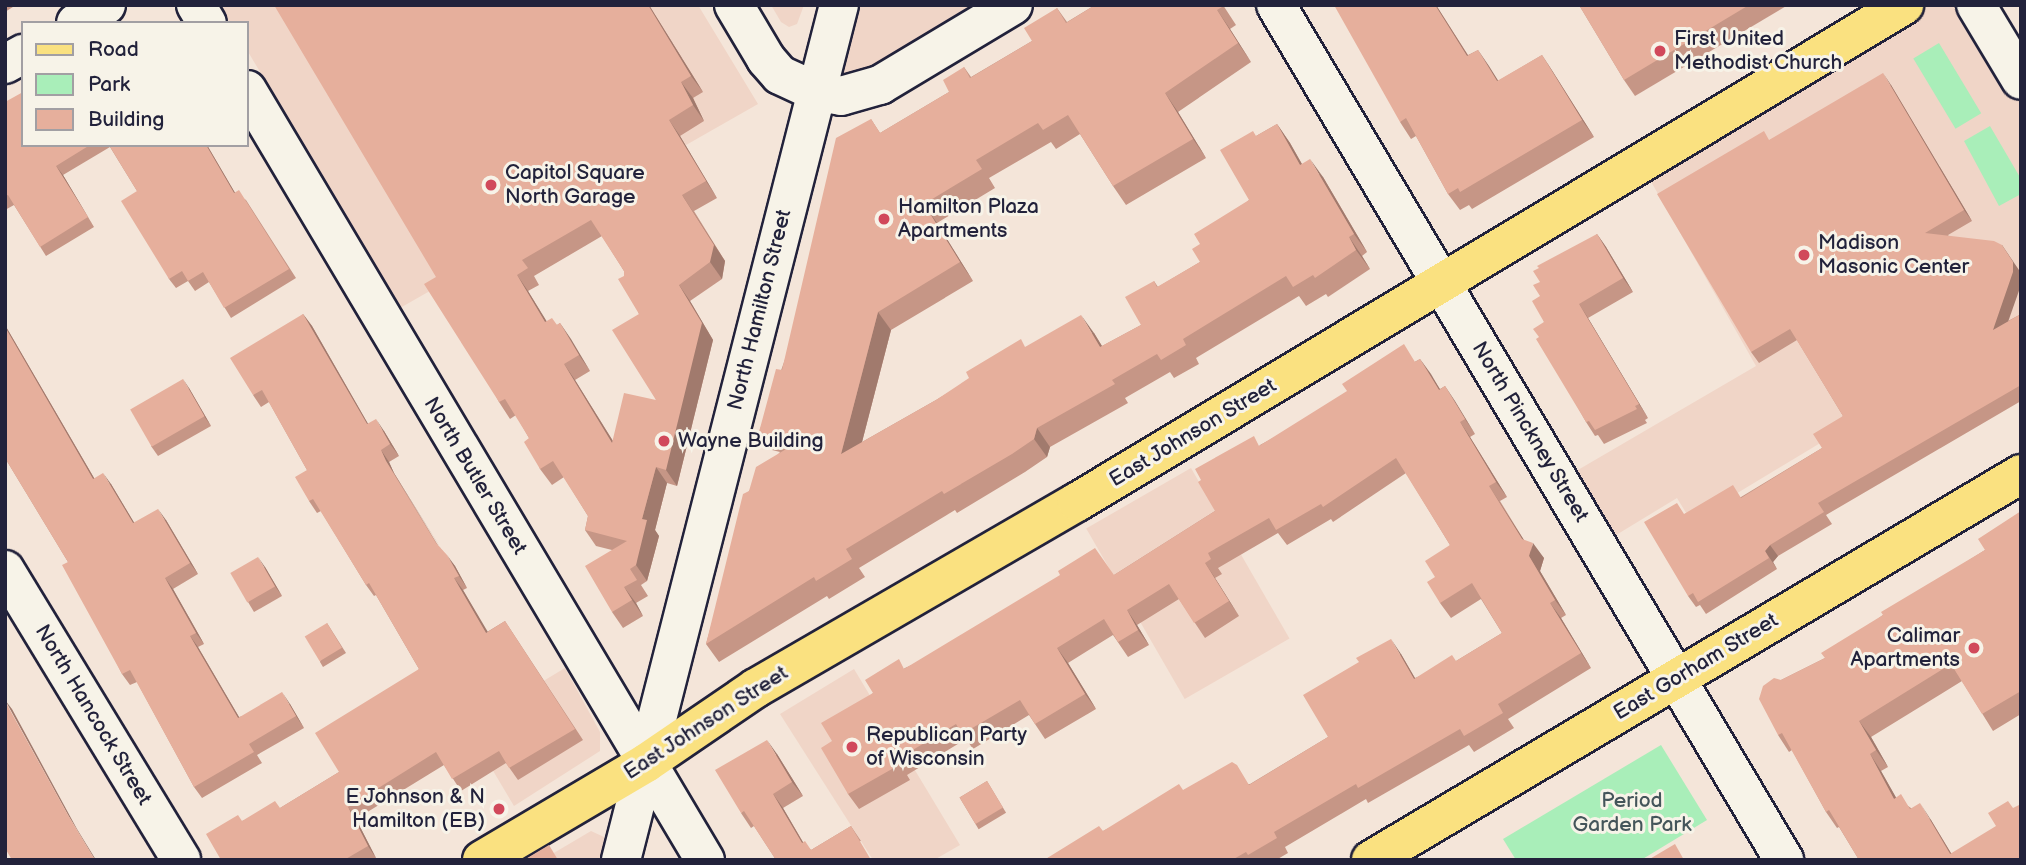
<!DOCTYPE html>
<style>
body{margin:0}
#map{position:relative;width:2026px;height:865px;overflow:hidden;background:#f4e5d9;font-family:"Balsamiq Sans",sans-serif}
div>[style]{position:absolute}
.built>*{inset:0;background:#f0d5c7;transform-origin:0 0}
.green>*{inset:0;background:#a9eeb9;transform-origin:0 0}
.roads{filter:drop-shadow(2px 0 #22223b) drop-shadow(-2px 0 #22223b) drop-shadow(0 2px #22223b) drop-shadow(0 -2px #22223b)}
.minor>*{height:38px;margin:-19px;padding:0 19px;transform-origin:19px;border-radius:19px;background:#f7f3e8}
.major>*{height:38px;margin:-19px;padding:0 19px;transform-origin:19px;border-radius:19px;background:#fae180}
.wall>*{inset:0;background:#c69686;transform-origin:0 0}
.shaded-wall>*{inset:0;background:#a17a6d}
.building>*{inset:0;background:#e6af9c;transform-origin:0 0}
.dots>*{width:19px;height:19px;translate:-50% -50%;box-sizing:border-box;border:4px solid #f7f3e8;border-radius:50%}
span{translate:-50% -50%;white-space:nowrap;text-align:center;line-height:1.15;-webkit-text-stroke:6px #f7f3e8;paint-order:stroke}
.poi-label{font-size:21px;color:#22223b}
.left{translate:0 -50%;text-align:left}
.right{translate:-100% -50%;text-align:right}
.street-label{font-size:21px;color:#22223b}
.park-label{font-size:21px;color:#44555a}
.frame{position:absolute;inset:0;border:7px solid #22223b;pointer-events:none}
.legend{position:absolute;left:21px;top:21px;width:228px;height:126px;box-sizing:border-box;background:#f7f3e8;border:2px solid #a29fa3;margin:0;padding:9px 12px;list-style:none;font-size:21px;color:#22223b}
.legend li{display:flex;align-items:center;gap:14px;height:35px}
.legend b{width:35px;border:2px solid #a29fa3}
</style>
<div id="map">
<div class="built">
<div style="clip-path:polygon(220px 5px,698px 5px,758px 104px,400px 308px,247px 50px,247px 23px,230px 23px)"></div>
<div style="clip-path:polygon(771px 5px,804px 5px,797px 24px,789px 27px,781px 22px)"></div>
<div style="clip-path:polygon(839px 5px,1013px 5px,841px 96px)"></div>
<div style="clip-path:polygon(1904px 5px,1976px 5px,2021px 80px,2021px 322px,1691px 521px,1677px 498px,1598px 546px,1559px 481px,1756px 366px,1641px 164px)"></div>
<div style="left:1191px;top:468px;width:197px;height:121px;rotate:60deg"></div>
<div style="clip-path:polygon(565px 668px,600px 732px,600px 751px,514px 806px,467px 727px)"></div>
<div style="clip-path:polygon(854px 669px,960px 845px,934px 860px,873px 860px,780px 714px)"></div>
<div style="clip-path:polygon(591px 831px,604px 837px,604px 860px,542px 860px)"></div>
</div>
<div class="green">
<div style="left:1939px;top:43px;width:82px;height:30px;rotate:59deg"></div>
<div style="clip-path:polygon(1990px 126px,2021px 179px,2021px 194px,1999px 206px,1964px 141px)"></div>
<div style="clip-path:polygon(1661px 745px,1707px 820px,1641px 860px,1516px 860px,1503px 839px)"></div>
</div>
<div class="roads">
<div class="minor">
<div style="left:196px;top:5px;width:21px;rotate:59deg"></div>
<div style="left:734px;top:5px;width:63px;rotate:59.3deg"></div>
<div style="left:766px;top:59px;width:21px;rotate:49deg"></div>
<div style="left:780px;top:75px;width:41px;rotate:24.7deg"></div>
<div style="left:817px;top:92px;width:24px;rotate:9deg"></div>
<div style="left:841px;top:96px;width:41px;rotate:-15.8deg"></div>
<div style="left:880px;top:85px;width:155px;rotate:-31deg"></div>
<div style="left:1276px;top:5px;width:995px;rotate:59.28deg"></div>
<div style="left:1976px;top:5px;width:87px;rotate:59deg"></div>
<div style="left:76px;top:23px;width:35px;rotate:-31deg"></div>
<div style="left:5px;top:64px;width:21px;rotate:-29deg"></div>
<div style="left:247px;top:90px;width:896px;rotate:59.26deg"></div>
<div style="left:5px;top:570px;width:339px;rotate:58.7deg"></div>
<div style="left:621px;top:860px;width:882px;rotate:-75.7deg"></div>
</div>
<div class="major">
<div style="left:482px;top:860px;width:191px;rotate:-30.6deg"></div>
<div style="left:646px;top:763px;width:133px;rotate:-34.3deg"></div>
<div style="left:756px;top:688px;width:371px;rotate:-30.1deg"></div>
<div style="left:1077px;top:502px;width:965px;rotate:-31deg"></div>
<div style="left:1371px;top:860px;width:756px;rotate:-30.7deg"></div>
</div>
</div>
<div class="wall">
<div style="clip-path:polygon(5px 5px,16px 5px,5px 12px)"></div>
<div style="clip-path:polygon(evenodd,649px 5px,703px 92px,693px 98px,704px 121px,680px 136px,717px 198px,694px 211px,725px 261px,722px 279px,690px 301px,713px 340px,677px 486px,667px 483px,655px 530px,659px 536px,647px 581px,641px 585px,648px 596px,636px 603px,643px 616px,623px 628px,612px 612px,612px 550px,596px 546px,585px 530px,588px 516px,564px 477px,552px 485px,540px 469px,529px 438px,516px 415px,510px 419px,499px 402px,436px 277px,649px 5px,602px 236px,624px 271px,624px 276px,639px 314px,656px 400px,613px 441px,575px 380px,590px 371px,560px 323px,557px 325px,546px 321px,528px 291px,539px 285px,534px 276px,602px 236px)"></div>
<div style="clip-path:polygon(1095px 5px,1223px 5px,1236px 25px,1230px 29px,1251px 62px,1178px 112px,1206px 158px,1126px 205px,1113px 186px,1080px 134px,1056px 149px,1051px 142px,989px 178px,995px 188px,937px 223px,973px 281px,891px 330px,862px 442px,936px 400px,1026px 347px,1094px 333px,1102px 346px,1141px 325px,1154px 281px,1158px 287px,1200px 262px,1200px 244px,1249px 200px,1256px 136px,1277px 124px,1290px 143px,1302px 164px,1323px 177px,1367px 252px,1362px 256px,1370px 269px,1328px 297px,1326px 294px,1306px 306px,1299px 296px,1196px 358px,1199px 364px,1174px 378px,1170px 372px,1125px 398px,1128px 403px,1050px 447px,1047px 457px,1025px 472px,957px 513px,955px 510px,859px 568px,865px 577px,829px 599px,827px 596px,719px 662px,706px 644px,749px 491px,780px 452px,772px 450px,759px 432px,871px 119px,880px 133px,949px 92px,964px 67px,971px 77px,1032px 41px,1057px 8px,1067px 22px)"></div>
<div style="clip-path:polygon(1436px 5px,1468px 55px,1478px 50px,1498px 81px,1542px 55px,1553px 72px,1594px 137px,1472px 209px,1469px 205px,1460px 210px,1448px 194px,1416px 136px,1411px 139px,1400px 122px)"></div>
<div style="clip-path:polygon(1579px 5px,1788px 5px,1635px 96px,1624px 80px)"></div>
<div style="clip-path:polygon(1891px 85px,1972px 221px,1948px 235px,2008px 321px,2021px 314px,2021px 401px,1826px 515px,1832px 524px,1778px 556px,1773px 562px,1777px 569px,1706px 614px,1700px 605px,1696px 607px,1688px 596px,1685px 514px,1741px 497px,1822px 448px,1843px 416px,1797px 340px,1759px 363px,1751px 352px,1770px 140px)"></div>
<div style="clip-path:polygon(5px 102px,23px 145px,207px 145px,235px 193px,246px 200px,296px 278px,231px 318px,209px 282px,195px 291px,188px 281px,176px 288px,169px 279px,137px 191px,110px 147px,63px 175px,94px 227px,46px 256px,14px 205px,5px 210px)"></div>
<div style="clip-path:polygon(1597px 234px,1606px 247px,1633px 292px,1588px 318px,1648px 418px,1645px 420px,1647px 423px,1604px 444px,1598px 435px,1595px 436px,1586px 422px,1539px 337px,1544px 322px,1540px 296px,1540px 282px)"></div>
<div style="clip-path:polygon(303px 314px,312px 326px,368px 424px,384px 431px,399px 456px,389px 462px,394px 473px,439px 547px,455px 566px,467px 588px,463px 590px,487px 632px,505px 621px,583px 740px,518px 780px,506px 763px,461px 791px,444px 765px,356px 819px,376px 858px,373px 860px,221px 860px,242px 821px,280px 808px,339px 772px,419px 669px,376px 595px,374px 596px,366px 585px,321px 511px,317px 513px,309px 501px,307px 470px,269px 402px,261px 407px,253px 395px)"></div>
<div style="clip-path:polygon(5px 325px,94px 478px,111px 484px,134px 523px,166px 520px,198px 574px,173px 589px,204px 644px,198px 647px,239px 717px,290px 704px,304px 728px,257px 755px,262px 763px,202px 798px,194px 787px,137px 682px,130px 685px,122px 674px,68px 562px,5px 458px)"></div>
<div style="clip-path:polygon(1420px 359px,1440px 389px,1445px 386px,1475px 434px,1470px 437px,1507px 497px,1500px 501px,1524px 540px,1544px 558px,1540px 571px,1566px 615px,1561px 618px,1591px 668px,1508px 719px,1514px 728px,1474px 752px,1469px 745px,1368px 803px,1366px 799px,1285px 847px,1288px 853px,1276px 860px,1044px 860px,1103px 831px,1183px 790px,1250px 784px,1328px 737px,1401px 654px,1415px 678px,1456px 661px,1502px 633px,1481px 599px,1451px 618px,1440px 603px,1435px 577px,1450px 545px,1406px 473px,1333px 522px,1331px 519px,1287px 545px,1278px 533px,1218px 568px,1222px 574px,1215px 578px,1239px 616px,1205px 638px,1179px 599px,1137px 625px,1149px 645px,1128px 657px,1113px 635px,1068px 663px,1096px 709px,1045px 739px,1029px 715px,973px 749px,966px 739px,907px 775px,910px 780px,859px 809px,848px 794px,832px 741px,873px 693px,905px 668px,1114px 575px,1215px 511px,1260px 445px)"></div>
<div style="clip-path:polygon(189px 388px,211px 426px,158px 456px,151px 446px)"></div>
<div style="clip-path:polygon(2021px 511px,2021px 714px,1993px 731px,1962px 681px,1871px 737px,1888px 767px,1881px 771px,1896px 798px,1911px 808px,1931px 820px,1951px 853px,2021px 860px,1859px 860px,1839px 827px,1837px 828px,1826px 812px,1792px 750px,1789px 752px,1778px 735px,1781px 680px,1825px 658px,1883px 615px,1985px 550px)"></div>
<div style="clip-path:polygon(265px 567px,282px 596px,254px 612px,248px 602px)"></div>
<div style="clip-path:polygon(327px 623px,346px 653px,323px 667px,320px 662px)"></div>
<div style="clip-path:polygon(777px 754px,803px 796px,783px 808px,803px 842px,811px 850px,851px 826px,861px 841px,776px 860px,754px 826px,751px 828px,741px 813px)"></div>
<div style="left:987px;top:781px;width:37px;height:32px;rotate:59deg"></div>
</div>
<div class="shaded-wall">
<div style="clip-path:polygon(648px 5px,649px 5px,703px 92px,691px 76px)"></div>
<div style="clip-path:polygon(1435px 5px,1436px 5px,1479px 73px,1467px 56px)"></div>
<div style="clip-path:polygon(1217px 10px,1230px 29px,1251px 62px,1238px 43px)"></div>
<div style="clip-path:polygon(1478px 50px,1489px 66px,1509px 98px,1497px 81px)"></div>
<div style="clip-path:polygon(1542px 55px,1553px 72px,1594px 137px,1582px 120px)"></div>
<div style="clip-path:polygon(1883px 73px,1891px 85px,1972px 221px,1964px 210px)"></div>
<div style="clip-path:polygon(681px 82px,693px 98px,704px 121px,693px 105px)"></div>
<div style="clip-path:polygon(1165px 93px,1178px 112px,1206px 158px,1193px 139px)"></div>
<div style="clip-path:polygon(669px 120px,680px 136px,717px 198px,706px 181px)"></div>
<div style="clip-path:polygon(1277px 124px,1290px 143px,1313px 184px,1300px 165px)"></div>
<div style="clip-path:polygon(206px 145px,207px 145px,241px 203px,234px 193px)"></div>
<div style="clip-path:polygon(1310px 159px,1323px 177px,1367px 252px,1354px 234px)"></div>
<div style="clip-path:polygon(56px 166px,63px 175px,94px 227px,88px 217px)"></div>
<div style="clip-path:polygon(682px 195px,725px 261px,722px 279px,710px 262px)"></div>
<div style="clip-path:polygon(924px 204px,937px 223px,973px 281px,960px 262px)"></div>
<div style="clip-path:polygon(1597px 234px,1606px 247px,1633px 292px,1623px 278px)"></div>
<div style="clip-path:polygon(1349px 237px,1362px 256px,1370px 269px,1356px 250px)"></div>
<div style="clip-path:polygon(2002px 245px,2021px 273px,2021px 285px,2001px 342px,1993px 330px)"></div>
<div style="clip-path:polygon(517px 275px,528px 291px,557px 338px,545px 322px)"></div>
<div style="clip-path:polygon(679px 285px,690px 301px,713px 340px,677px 486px,666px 470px)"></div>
<div style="clip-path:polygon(1579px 304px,1588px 318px,1648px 418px,1639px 404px)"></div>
<div style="clip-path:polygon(878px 312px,891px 330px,854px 473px,841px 454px)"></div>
<div style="clip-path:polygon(303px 314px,312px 326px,375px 436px,367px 424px)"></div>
<div style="clip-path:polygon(1081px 315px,1094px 333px,1114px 366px,1100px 347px)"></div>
<div style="clip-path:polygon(560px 323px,571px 339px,590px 371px,579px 355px)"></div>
<div style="clip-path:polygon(5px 325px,101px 490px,93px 479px,5px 327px)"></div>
<div style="clip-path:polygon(1420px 359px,1431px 374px,1449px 405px,1439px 390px)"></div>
<div style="clip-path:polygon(564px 364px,575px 380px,624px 459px,612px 443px)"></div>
<div style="clip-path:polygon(183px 379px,189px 388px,211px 426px,204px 416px)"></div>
<div style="clip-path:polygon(1445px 386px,1455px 401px,1475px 434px,1465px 419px)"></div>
<div style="clip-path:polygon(376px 419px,384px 431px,399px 456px,390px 444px)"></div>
<div style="clip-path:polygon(1460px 422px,1470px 437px,1507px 497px,1496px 482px)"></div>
<div style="clip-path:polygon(1037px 428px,1050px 447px,1047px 457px,1034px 439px)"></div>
<div style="clip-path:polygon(381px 450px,389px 462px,394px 473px,445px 555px,386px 461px)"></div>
<div style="clip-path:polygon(656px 467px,667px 483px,655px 530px,659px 536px,647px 581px,636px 565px,642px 519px)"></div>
<div style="clip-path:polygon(103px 473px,111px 484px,141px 534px,133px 523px)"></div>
<div style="clip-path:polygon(1489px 486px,1531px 551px,1533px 543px,1544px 558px,1540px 571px,1566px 615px,1555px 600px,1529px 556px,1522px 539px)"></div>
<div style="clip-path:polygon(158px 509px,166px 520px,198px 574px,190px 563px)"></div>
<div style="clip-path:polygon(1770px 545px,1778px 556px,1773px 562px,1777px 569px,1765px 551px)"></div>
<div style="clip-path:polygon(447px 555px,455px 566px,467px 588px,459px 576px)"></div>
<div style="clip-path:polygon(258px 557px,265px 567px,282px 596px,275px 586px)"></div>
<div style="clip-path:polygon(1205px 563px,1215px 578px,1239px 616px,1229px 601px)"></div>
<div style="clip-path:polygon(165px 578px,173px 589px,204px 644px,196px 633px)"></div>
<div style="clip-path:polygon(454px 578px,463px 590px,495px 644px,486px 633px)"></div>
<div style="clip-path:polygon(624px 587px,636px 603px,643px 616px,632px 600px)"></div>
<div style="clip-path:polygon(1550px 603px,1561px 618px,1591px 668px,1581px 653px)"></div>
<div style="clip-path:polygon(1127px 610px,1137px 625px,1149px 645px,1138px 630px)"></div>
<div style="clip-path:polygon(190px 636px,198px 647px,246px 729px,238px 718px)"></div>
<div style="clip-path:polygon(1391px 639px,1401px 654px,1424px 694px,1414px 679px)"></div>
<div style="clip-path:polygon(1057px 648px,1068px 663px,1096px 709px,1085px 694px)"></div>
<div style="clip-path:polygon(282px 692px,290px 704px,304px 728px,296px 716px)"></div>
<div style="clip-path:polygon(5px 700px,12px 709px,77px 829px,96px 860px,95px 860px,68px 815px)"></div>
<div style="clip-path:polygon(1859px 721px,1871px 737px,1888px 767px,1876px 750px)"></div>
<div style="clip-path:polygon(767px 740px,777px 754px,803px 796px,792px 782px)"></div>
<div style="clip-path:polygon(1870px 754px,1881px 771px,1906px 815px,1894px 799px)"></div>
<div style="clip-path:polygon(773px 794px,783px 808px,812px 858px,802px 843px)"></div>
<div style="clip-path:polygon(1920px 803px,1931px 820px,1955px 860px,1954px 860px)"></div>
<div style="clip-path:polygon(348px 807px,356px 819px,376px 858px,368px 846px)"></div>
</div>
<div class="building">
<div style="clip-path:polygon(evenodd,274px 5px,648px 5px,691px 76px,681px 82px,693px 105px,669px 120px,706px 181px,682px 195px,714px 245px,710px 262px,679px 285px,702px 323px,666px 470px,656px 467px,642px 519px,647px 520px,636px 565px,630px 569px,637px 580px,624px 587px,632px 600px,612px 612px,585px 566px,627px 541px,585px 530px,588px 516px,553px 461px,540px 469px,524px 442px,529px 438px,505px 399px,499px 402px,424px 284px,436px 277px,274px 5px,591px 220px,624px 271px,624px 276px,618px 279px,639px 314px,612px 330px,656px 400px,624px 393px,612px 443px,564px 364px,579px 355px,560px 323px,557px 325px,552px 318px,545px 322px,517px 275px,528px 268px,522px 260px,591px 220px)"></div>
<div style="clip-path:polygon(1095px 5px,1222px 5px,1222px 7px,1217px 10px,1238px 43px,1165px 93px,1193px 139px,1113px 186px,1068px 115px,1043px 130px,1038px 123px,976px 160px,982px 169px,924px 204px,960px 262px,878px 312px,841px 454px,936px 400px,969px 378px,966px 372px,1021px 339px,1025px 347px,1081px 315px,1100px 347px,1141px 325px,1125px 297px,1154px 281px,1157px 287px,1200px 262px,1192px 249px,1200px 244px,1194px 234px,1249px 200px,1220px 150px,1253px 131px,1256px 136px,1277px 124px,1300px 165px,1310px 159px,1354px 234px,1349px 237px,1356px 250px,1315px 278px,1313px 275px,1293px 287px,1286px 276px,1183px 339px,1186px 345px,1161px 360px,1157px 354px,1112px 380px,1115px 384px,1037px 428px,1034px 439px,1012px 454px,944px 494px,942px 491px,846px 549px,852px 559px,816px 581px,814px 577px,706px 644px,743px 494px,749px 491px,756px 467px,798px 442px,759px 432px,776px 369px,782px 370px,836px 138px,871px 119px,880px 133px,949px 92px,943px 80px,964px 67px,970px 78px,1032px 41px,1024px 28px,1057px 8px,1066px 23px)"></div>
<div style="clip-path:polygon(1334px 5px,1435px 5px,1467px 56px,1478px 50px,1497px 81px,1542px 55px,1582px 120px,1460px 192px,1458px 188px,1448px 194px,1406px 118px,1400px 122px)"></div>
<div style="clip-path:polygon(1579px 5px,1749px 5px,1624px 80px)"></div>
<div style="clip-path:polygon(1883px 73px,1964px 210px,1925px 233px,1994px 241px,2002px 245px,2013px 262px,2013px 272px,1993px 330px,2021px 314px,2021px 385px,1818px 503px,1824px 512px,1770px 545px,1765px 551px,1769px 558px,1698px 602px,1693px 593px,1688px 596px,1644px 522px,1677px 503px,1684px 514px,1733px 485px,1741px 498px,1822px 448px,1813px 434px,1843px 416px,1790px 329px,1751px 352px,1657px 194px,1764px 131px,1769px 140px)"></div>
<div style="clip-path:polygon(23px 92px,23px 145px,90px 145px,56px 166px,88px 217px,40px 247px,8px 195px,5px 196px,5px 102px)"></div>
<div style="clip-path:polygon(109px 145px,206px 145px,234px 193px,239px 190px,289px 269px,224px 308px,203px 272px,188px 281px,182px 271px,169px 279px,121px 201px,137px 191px)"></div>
<div style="clip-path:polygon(1597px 234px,1623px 278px,1579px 304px,1639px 404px,1635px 406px,1637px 409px,1595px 430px,1589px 421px,1586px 422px,1536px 339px,1539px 337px,1533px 329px,1544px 322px,1532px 301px,1540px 296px,1533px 285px,1540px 282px,1533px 271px,1539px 268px,1537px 266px)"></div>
<div style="clip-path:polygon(303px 314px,367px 424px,376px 419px,390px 444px,381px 450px,386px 461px,436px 543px,447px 555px,459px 576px,454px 578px,486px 633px,505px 621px,575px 729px,509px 768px,499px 751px,452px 779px,436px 752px,348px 807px,368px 846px,344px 860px,221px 860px,206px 834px,238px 815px,242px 821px,275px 801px,280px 808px,339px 772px,315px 733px,419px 669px,369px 583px,366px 585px,313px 499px,309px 501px,295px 477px,307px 470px,262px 390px,253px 395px,230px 358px)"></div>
<div style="clip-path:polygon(5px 327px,93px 479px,103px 473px,133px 523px,158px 509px,190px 563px,165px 578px,196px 633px,190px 636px,238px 718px,282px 692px,296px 716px,249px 744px,254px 752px,194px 787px,130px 670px,122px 674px,62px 565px,68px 562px,5px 458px)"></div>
<div style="clip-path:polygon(1404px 344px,1415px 362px,1420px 359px,1439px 390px,1445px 386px,1465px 419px,1460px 422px,1496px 482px,1489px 486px,1522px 539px,1533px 543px,1529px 556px,1555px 600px,1550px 603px,1581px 653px,1498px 704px,1503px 713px,1464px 736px,1460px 729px,1358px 788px,1356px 784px,1274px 832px,1277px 838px,1248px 855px,1246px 852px,1232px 860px,1044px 860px,1099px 826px,1103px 831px,1179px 784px,1183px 790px,1232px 762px,1237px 765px,1249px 785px,1328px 737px,1303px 695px,1359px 662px,1356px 658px,1391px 639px,1414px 679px,1452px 655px,1456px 661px,1502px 633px,1472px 583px,1440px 603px,1427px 582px,1435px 577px,1425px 561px,1450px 545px,1396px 458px,1323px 507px,1321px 504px,1276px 530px,1269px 518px,1208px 553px,1211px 559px,1205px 563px,1229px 601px,1194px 623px,1169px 584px,1127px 610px,1138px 630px,1118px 642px,1104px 619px,1057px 648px,1085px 694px,1035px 724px,1020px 700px,962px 734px,956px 724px,896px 760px,899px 765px,848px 794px,821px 748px,832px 741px,821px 723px,873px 693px,865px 680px,899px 659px,904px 669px,1060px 575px,1058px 571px,1095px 548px,1114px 575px,1215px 511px,1198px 482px,1201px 480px,1195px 469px,1254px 436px,1259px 446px,1347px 391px,1342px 384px)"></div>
<div style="left:183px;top:379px;width:43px;height:61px;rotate:60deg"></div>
<div style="clip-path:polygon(2021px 511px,2021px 691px,1982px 714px,1951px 664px,1859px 721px,1876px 750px,1870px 754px,1894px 799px,1901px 794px,1910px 809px,1920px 803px,1950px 854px,1996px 826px,1988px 813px,2008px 801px,2013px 808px,2021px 804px,2021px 860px,1859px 860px,1829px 810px,1826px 812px,1782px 733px,1778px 735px,1759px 699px,1763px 686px,1774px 678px,1781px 680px,1825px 658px,1821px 653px,1883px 615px,1881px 612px,1985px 550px,1978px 539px)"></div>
<div style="left:258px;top:557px;width:34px;height:32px;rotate:60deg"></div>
<div style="left:327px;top:623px;width:29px;height:26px;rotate:59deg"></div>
<div style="clip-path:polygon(5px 701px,68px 815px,95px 860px,12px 860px,5px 848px)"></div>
<div style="clip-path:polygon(767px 740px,792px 782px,773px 794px,802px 843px,805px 841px,811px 850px,851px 826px,871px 860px,776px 860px,744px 811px,741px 813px,715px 770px)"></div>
<div style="left:987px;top:781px;width:31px;height:32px;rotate:59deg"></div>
<div style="clip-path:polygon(1675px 844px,1684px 860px,1648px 860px)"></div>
<div style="clip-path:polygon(549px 845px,558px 860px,524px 860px)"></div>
</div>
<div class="dots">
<div style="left:1660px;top:51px;background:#d1495b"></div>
<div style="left:491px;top:185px;background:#d1495b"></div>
<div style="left:884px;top:219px;background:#d1495b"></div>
<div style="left:1804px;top:255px;background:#d1495b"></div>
<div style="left:664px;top:441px;background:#d1495b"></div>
<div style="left:1974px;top:648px;background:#d1495b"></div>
<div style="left:852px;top:747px;background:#d1495b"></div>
<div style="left:499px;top:809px;background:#d1495b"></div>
</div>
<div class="poi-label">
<span class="left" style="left:1674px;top:51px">First United<br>Methodist Church</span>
<span class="left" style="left:505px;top:185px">Capitol Square<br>North Garage</span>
<span class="left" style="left:898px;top:219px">Hamilton Plaza<br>Apartments</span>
<span class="left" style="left:1818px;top:255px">Madison<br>Masonic Center</span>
<span class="left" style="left:678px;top:441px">Wayne Building</span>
<span class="right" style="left:1960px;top:648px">Calimar<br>Apartments</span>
<span class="left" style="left:866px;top:747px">Republican Party<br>of Wisconsin</span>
<span class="right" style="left:485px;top:809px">E Johnson &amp; N<br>Hamilton (EB)</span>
</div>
<div class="street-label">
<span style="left:760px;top:310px;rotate:-76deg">North Hamilton Street</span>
<span style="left:1530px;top:432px;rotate:59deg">North Pinckney Street</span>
<span style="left:1193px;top:433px;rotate:-31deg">East Johnson Street</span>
<span style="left:475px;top:476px;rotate:59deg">North Butler Street</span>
<span style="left:1696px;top:667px;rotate:-31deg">East Gorham Street</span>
<span style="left:93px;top:715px;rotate:59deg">North Hancock Street</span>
<span style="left:706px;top:723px;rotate:-33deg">East Johnson Street</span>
</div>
<div class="park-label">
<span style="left:1632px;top:813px">Period<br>Garden Park</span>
</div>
<div class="frame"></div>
<ul class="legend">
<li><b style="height:9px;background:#fae180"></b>Road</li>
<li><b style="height:19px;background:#a9eeb9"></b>Park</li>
<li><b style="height:19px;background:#e6af9c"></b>Building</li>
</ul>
</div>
